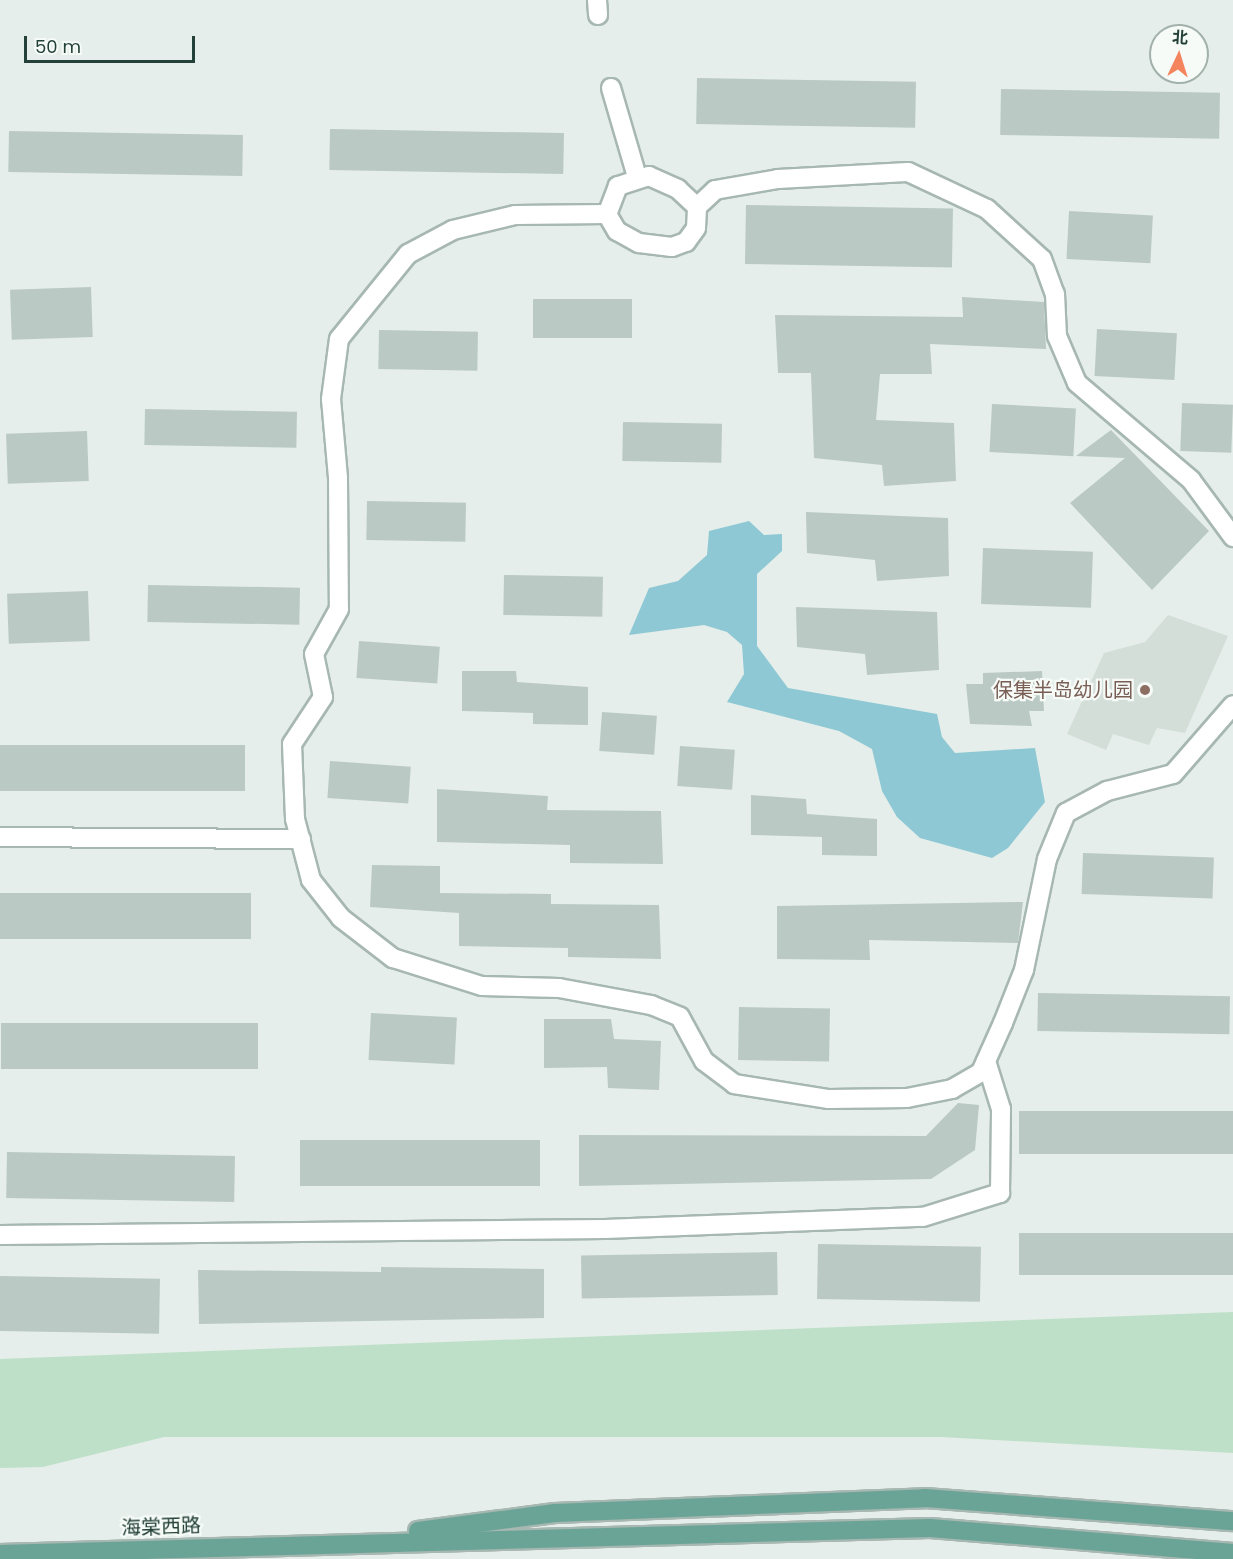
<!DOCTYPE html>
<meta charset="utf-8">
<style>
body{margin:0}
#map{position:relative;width:1233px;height:1559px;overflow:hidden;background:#e5eeea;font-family:Poppins,"Noto Sans SC",sans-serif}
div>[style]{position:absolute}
.built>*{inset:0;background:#d3ded9}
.green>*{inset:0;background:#bee0c8}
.water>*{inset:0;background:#8dc8d4}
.building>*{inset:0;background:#bac9c3;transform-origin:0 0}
.roads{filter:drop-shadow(2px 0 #a7b7b1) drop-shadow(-2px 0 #a7b7b1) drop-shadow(0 2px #a7b7b1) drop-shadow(0 -2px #a7b7b1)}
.minor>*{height:18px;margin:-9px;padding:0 9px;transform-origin:9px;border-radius:9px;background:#fff}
.primary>*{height:18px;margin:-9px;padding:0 9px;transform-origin:9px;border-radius:9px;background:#69a496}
.dots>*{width:16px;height:16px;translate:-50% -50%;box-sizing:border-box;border:3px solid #f6fbf8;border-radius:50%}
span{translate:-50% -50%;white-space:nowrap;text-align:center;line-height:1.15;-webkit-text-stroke:4.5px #f6fbf8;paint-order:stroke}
.education-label{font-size:20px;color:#785e54}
.right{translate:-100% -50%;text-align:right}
.street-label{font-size:20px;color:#244139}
.north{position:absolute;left:1149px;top:24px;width:60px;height:60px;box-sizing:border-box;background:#f6fbf8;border:2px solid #a2b1ac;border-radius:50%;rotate:4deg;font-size:16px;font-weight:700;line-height:24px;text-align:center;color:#244139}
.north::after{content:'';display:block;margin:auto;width:21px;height:27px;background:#f4845e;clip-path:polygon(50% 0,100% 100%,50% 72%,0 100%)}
.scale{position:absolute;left:24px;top:36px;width:171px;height:27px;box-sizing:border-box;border:3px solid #244139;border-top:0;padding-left:8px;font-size:18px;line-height:21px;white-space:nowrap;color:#244139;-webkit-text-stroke:4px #f6fbf8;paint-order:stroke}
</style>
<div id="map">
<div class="built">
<div style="clip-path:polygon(1168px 615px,1228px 636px,1185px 733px,1157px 728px,1149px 745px,1113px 734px,1106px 750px,1067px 734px,1104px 653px,1145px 642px)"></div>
</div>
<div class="green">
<div style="clip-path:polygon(1233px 1312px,1233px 1453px,941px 1437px,164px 1437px,43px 1467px,0 1468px,0 1359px)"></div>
</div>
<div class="water">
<div style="clip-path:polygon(749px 521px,764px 535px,782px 534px,782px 551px,757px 574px,757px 646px,788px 688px,937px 714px,942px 737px,955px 753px,1035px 748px,1045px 802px,1008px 848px,992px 858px,920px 838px,897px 817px,882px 791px,872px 749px,839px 731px,727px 702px,744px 674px,742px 645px,727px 632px,704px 625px,629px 635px,649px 588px,678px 581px,707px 555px,709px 531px)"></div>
</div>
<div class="building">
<div style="left:697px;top:78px;width:219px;height:46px;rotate:1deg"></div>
<div style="left:1001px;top:89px;width:219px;height:46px;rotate:1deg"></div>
<div style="left:330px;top:129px;width:234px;height:41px;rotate:1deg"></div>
<div style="left:9px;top:131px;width:234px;height:41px;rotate:1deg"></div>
<div style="left:746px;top:205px;width:207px;height:59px;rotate:1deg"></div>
<div style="left:1069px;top:211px;width:84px;height:48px;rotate:3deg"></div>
<div style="left:91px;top:287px;width:50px;height:81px;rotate:88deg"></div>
<div style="clip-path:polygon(962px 297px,1044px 302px,1046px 349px,930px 344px,932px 374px,880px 374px,876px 420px,954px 423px,956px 481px,884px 486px,882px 465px,814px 458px,811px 373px,778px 373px,775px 315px,963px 317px)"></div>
<div style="left:533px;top:299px;width:99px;height:39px"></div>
<div style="left:1097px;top:329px;width:80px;height:47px;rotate:3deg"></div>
<div style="left:379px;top:330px;width:99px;height:39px;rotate:1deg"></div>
<div style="left:1182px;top:403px;width:51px;height:48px;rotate:2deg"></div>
<div style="left:992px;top:404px;width:84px;height:48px;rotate:3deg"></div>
<div style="left:145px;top:409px;width:152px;height:36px;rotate:1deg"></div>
<div style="left:623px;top:422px;width:99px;height:39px;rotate:1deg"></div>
<div style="clip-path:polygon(1111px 430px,1209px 531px,1152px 590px,1070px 503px,1125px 458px,1076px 456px)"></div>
<div style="left:87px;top:431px;width:50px;height:81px;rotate:88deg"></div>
<div style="left:367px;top:501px;width:99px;height:39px;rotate:1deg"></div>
<div style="clip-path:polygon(806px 512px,948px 518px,949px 576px,877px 581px,875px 560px,807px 553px)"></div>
<div style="left:983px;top:548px;width:110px;height:56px;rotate:2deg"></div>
<div style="left:504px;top:575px;width:99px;height:40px;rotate:1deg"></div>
<div style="left:148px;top:585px;width:152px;height:37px;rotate:1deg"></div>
<div style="left:88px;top:591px;width:50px;height:81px;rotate:88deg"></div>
<div style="clip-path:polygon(796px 607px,937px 612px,939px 670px,867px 675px,865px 654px,797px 647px)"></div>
<div style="left:359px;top:641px;width:81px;height:37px;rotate:4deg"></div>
<div style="clip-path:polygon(462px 671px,516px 671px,517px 682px,588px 687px,588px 725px,533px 724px,533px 713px,462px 711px)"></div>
<div style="clip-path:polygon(1042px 671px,1044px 711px,1029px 711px,1032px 726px,970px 724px,966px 684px,983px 684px,983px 673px)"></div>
<div style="left:602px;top:712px;width:55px;height:39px;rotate:4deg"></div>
<div style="left:0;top:745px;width:245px;height:46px"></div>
<div style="left:680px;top:746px;width:55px;height:40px;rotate:4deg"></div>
<div style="left:330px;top:761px;width:81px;height:37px;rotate:4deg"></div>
<div style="clip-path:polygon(437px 789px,548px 796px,547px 810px,661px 811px,663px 864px,570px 863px,570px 845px,437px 842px)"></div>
<div style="clip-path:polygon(751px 795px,806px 799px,807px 814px,877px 819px,877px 856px,822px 855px,822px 837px,751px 835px)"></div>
<div style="left:1083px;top:853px;width:131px;height:41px;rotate:2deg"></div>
<div style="clip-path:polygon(372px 865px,440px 866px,440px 893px,551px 894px,551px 904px,659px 905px,661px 959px,568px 957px,568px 948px,459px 946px,459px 913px,370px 907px)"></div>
<div style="left:0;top:893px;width:251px;height:46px"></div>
<div style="clip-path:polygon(1023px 902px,1018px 943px,869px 940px,870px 960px,777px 959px,777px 906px)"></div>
<div style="left:1038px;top:993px;width:192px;height:38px;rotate:1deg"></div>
<div style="left:739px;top:1007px;width:91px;height:53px;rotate:1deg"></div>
<div style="left:371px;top:1013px;width:86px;height:47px;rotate:3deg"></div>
<div style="clip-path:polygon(544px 1019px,611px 1019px,614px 1039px,661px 1041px,659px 1090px,608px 1088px,607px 1067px,544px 1068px)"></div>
<div style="left:1px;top:1023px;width:257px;height:46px"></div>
<div style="clip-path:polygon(958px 1103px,979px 1105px,975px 1150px,931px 1179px,579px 1186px,579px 1135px,926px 1136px)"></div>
<div style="left:1233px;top:1111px;width:43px;height:214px;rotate:90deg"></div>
<div style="left:300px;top:1140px;width:240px;height:46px"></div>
<div style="left:7px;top:1152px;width:228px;height:46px;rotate:1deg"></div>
<div style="left:1233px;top:1233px;width:42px;height:214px;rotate:90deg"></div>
<div style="left:818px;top:1244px;width:163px;height:55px;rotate:1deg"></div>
<div style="left:777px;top:1252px;width:43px;height:196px;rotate:89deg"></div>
<div style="clip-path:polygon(381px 1267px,544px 1269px,544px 1318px,199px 1324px,198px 1270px,381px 1272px)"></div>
<div style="left:0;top:1276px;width:160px;height:55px;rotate:1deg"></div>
</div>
<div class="roads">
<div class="minor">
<div style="left:597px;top:0;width:15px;rotate:86deg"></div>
<div style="left:611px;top:88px;width:93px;rotate:73.7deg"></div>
<div style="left:697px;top:207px;width:26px;rotate:-137deg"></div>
<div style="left:678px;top:189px;width:32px;rotate:-156deg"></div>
<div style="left:649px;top:176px;width:33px;rotate:162deg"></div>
<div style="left:618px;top:186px;width:30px;rotate:111deg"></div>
<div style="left:607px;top:214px;width:20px;rotate:60deg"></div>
<div style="left:617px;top:231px;width:25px;rotate:29deg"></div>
<div style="left:639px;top:243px;width:33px;rotate:7deg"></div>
<div style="left:672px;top:247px;width:15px;rotate:-20deg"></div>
<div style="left:686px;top:242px;width:17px;rotate:-54deg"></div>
<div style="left:696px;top:228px;width:21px;rotate:-87deg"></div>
<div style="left:697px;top:207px;width:25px;rotate:-43deg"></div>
<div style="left:715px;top:190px;width:64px;rotate:-9.9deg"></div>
<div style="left:778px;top:179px;width:130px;rotate:-3.1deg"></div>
<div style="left:908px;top:172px;width:87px;rotate:25.1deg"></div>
<div style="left:987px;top:209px;width:74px;rotate:42.3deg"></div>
<div style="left:1042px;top:259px;width:37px;rotate:70deg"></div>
<div style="left:1055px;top:294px;width:42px;rotate:87.3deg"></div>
<div style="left:1057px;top:336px;width:51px;rotate:66.9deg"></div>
<div style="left:1077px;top:383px;width:150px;rotate:40.4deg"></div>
<div style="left:1191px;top:480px;width:71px;rotate:53.6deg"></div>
<div style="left:607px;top:214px;width:92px;rotate:179.4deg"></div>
<div style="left:515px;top:215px;width:64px;rotate:166.4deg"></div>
<div style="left:453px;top:230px;width:51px;rotate:151.9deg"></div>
<div style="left:408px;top:254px;width:109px;rotate:129.1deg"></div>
<div style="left:339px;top:339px;width:61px;rotate:97.6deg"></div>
<div style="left:331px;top:399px;width:79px;rotate:84.9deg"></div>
<div style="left:338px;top:478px;width:131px;rotate:89.6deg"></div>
<div style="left:339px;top:609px;width:51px;rotate:119.1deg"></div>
<div style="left:314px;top:654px;width:44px;rotate:78.2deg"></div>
<div style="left:323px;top:697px;width:56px;rotate:123.4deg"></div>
<div style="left:292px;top:744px;width:75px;rotate:87.7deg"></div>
<div style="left:295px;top:819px;width:63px;rotate:75.3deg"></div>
<div style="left:311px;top:880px;width:48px;rotate:51.7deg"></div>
<div style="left:341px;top:918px;width:66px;rotate:37.6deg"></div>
<div style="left:393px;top:958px;width:93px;rotate:17.5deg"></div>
<div style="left:482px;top:986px;width:77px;rotate:1.5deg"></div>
<div style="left:559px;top:988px;width:94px;rotate:10.5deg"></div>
<div style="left:651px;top:1005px;width:31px;rotate:22deg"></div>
<div style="left:680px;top:1017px;width:50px;rotate:61.4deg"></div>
<div style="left:704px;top:1061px;width:38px;rotate:37deg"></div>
<div style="left:734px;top:1084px;width:96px;rotate:9deg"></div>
<div style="left:829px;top:1099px;width:78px;rotate:-0.7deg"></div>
<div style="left:907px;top:1098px;width:46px;rotate:-11.3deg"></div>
<div style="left:952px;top:1089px;width:34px;rotate:-30deg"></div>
<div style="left:981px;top:1072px;width:54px;rotate:-65.8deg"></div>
<div style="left:1003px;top:1023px;width:57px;rotate:-68.4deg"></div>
<div style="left:1024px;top:970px;width:113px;rotate:-78.3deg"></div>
<div style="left:1047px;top:859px;width:50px;rotate:-67.6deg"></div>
<div style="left:1066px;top:813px;width:47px;rotate:-28.2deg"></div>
<div style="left:1107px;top:791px;width:68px;rotate:-14.4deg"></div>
<div style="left:1173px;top:774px;width:91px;rotate:-49deg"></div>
<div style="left:0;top:837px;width:301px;rotate:0.4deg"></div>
<div style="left:0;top:1235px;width:605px;rotate:-0.57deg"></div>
<div style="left:605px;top:1229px;width:318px;rotate:-2.2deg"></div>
<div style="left:923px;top:1217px;width:81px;rotate:-17.3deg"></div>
<div style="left:1000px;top:1193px;width:84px;rotate:-89.3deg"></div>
<div style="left:1001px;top:1109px;width:50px;rotate:-107.4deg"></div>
</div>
<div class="primary">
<div style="left:418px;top:1531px;width:138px;rotate:-7.5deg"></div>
<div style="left:555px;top:1513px;width:370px;rotate:-2.3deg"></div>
<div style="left:925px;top:1498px;width:309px;rotate:4.3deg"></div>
<div style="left:0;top:1554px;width:930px;rotate:-1.6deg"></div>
<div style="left:930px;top:1528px;width:304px;rotate:4.7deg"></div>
</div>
</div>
<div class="dots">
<div style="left:1145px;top:690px;background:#8d6e63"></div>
</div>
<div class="education-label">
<span class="right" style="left:1133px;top:690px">保集半岛幼儿园</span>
</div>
<div class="street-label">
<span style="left:161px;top:1527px;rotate:-2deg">海棠西路</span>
</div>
<div class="north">北</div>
<div class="scale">50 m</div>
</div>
